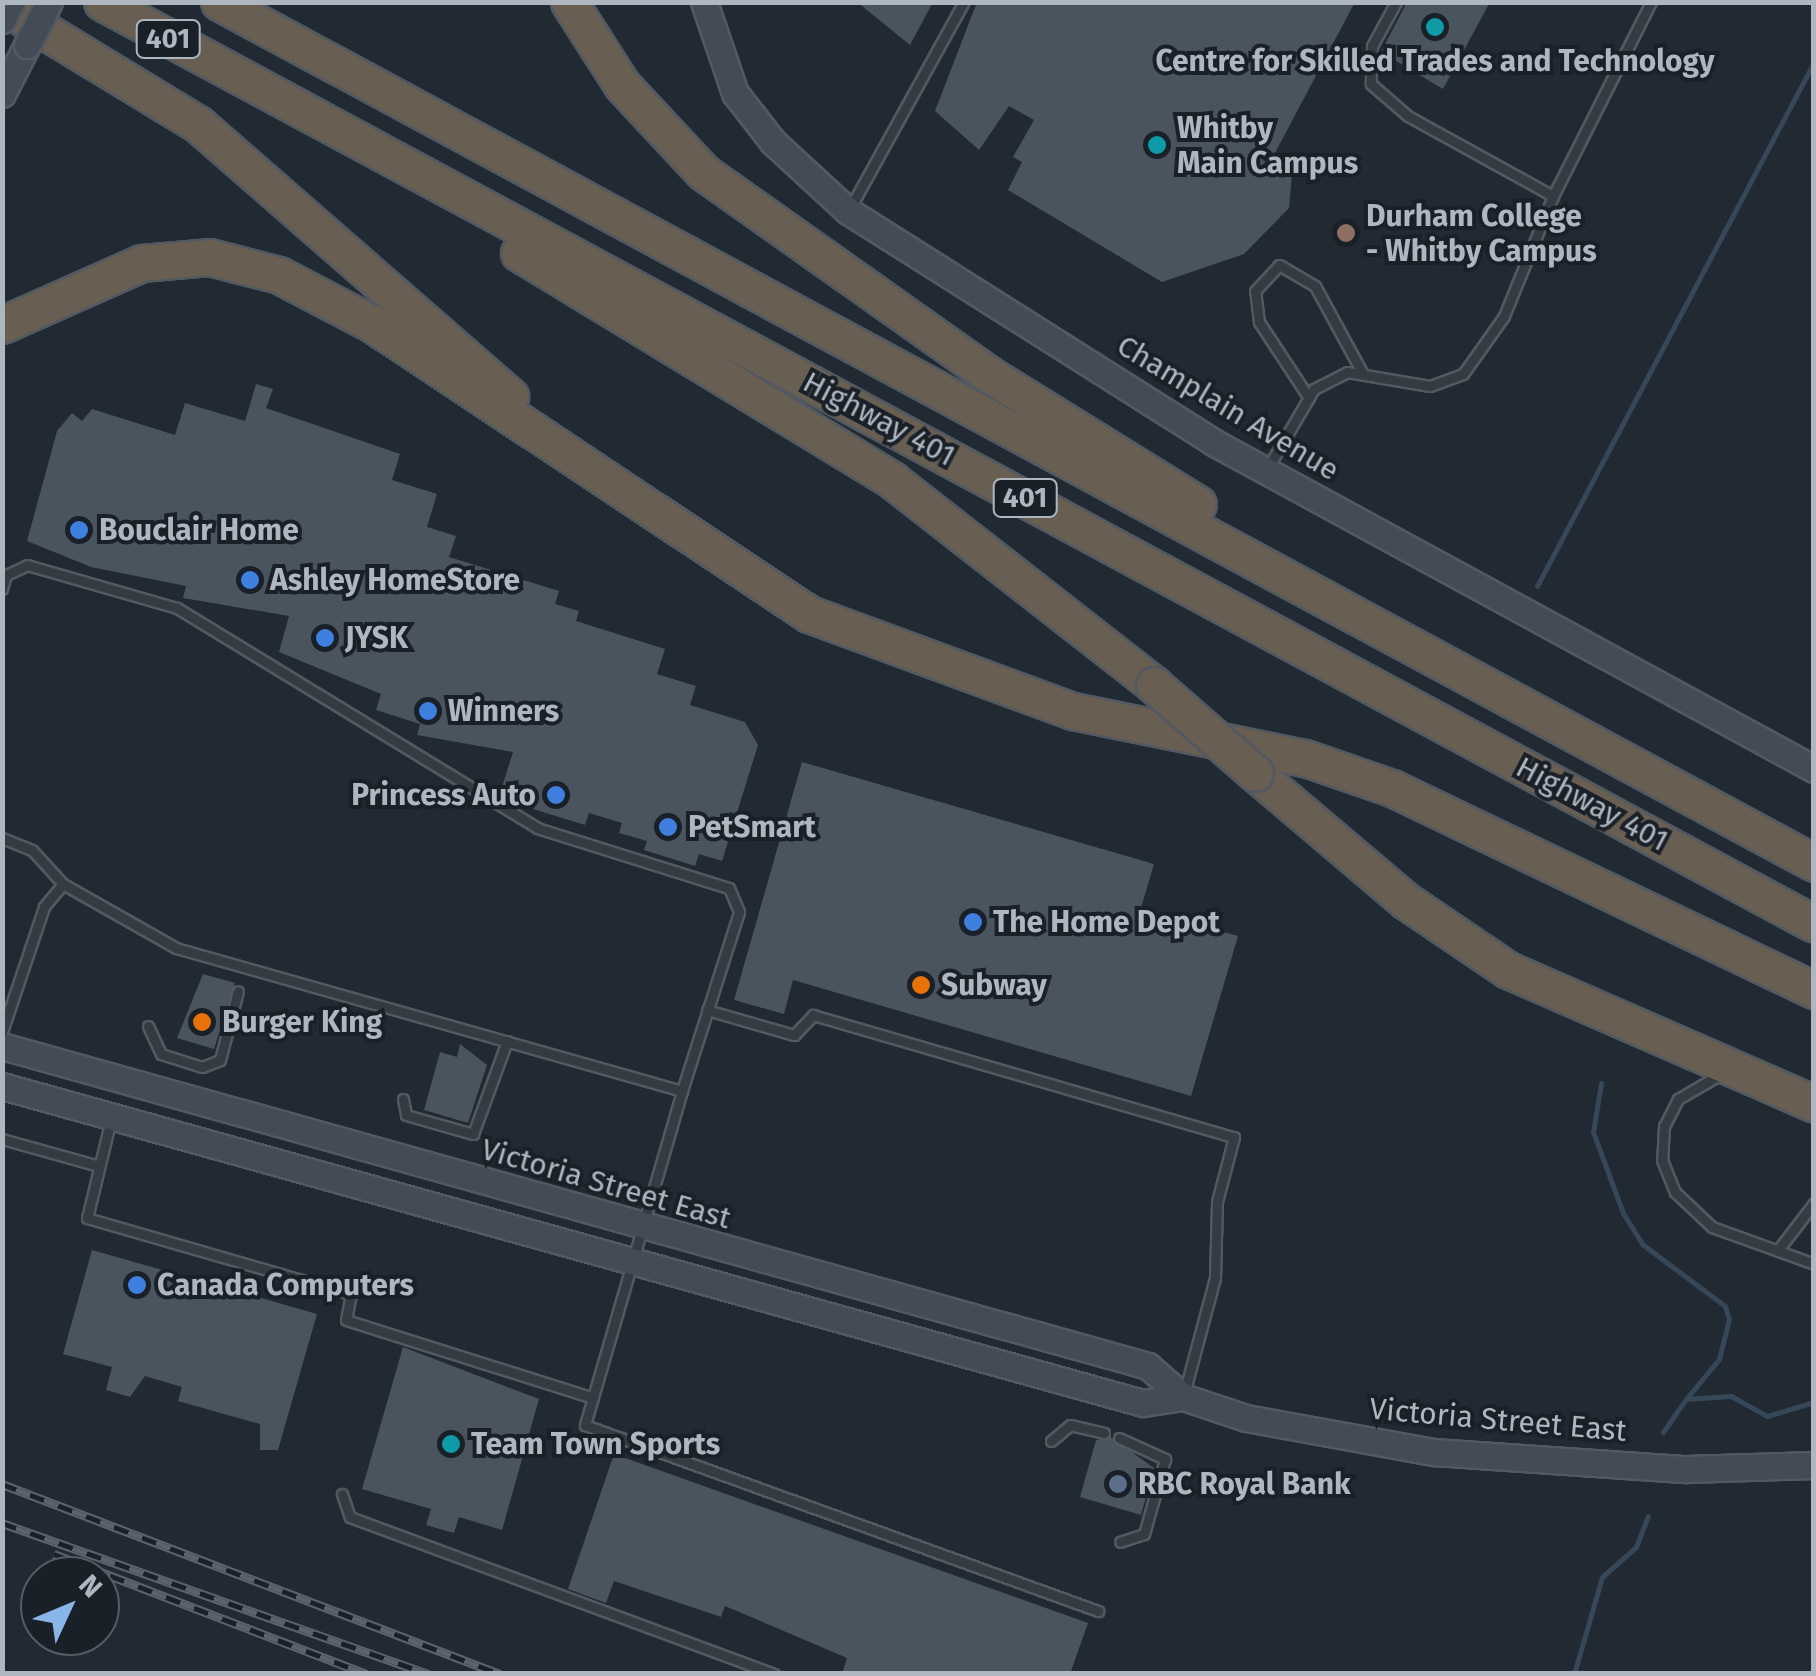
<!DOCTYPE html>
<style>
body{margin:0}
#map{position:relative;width:1816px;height:1676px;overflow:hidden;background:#212a32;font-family:"Fira Sans",sans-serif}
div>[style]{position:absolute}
.stream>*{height:5px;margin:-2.5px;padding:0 2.5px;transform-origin:2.5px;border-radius:2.5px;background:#364758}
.building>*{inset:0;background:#4a545e}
.roads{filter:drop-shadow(2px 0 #525961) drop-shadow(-2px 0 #525961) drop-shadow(0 2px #525961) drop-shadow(0 -2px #525961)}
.service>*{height:9px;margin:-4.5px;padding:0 4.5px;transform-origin:4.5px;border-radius:4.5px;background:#343b43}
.secondary>*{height:25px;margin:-12.5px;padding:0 12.5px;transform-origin:12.5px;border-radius:12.5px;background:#434b56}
.motorway>*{height:35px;margin:-17.5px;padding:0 17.5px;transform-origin:17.5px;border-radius:17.5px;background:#685e52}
.rail>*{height:9px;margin-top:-4.5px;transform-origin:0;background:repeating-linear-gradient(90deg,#1a2028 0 15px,#5a636d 0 30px);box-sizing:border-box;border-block:2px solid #5a636d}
.bridges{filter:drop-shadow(2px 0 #525961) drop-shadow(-2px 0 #525961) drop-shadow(0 2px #525961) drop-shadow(0 -2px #525961)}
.secondary-bridge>*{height:25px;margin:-12.5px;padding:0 12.5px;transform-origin:12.5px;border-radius:12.5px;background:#434b56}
.motorway-bridge>*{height:35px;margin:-17.5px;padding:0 17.5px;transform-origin:17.5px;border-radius:17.5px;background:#685e52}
.dots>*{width:28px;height:28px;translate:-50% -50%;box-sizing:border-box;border:5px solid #1a2028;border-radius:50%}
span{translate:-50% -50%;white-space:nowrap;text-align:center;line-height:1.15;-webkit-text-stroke:8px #1a2028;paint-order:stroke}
.shield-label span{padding:2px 8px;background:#1a2028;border:2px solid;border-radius:8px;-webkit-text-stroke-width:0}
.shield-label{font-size:28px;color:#aeb6c0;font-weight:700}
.poi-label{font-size:30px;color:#aeb6c0;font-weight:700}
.left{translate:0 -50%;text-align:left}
.right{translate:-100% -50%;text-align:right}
.street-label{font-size:30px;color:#aeb6c0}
.frame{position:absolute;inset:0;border:5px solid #aeb6c0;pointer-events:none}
.north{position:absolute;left:20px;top:1556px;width:100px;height:100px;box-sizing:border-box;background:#1a2028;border:2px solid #555c65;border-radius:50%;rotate:46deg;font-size:28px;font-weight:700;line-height:40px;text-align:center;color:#aeb6c0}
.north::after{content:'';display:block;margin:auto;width:35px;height:45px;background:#8ab5e9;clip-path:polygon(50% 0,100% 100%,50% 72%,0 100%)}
</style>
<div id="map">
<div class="stream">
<div style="left:1537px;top:586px;width:593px;rotate:-62.14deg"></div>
<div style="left:1601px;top:1083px;width:50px;rotate:99.3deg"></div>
<div style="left:1593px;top:1132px;width:86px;rotate:69.7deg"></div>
<div style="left:1623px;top:1213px;width:36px;rotate:58deg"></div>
<div style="left:1642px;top:1244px;width:104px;rotate:36.8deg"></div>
<div style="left:1725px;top:1306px;width:14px;rotate:73deg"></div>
<div style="left:1729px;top:1319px;width:41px;rotate:104deg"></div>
<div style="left:1719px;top:1359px;width:52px;rotate:129.5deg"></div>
<div style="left:1663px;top:1432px;width:40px;rotate:-55.1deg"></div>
<div style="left:1686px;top:1399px;width:45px;rotate:-3.8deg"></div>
<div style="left:1731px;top:1396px;width:41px;rotate:29.1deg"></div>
<div style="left:1767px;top:1416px;width:49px;rotate:-16.6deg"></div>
<div style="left:1574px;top:1674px;width:101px;rotate:-73.9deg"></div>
<div style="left:1602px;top:1577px;width:45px;rotate:-41.4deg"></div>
<div style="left:1636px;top:1547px;width:33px;rotate:-69deg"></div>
</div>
<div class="building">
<div style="clip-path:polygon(857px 2px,933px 2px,910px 45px)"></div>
<div style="clip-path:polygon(977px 2px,1355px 2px,1275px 153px,1292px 175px,1289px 208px,1244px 254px,1162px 282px,1008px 190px,1022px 162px,1013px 157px,1034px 120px,1009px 106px,979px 150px,935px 111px)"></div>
<div style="clip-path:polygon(1407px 2px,1490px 2px,1443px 89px,1381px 52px)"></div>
<div style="clip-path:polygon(256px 384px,273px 389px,266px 408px,400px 454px,392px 480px,437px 494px,427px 527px,456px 536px,449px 557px,559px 591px,555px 604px,579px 611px,576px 621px,665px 649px,657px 674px,696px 686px,690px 705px,745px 722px,758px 745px,722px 861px,699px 854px,695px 866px,644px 850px,647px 841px,619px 833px,622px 823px,589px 813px,585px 825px,533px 809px,537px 799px,502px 787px,513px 752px,417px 735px,420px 724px,376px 710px,381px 694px,279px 652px,289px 616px,183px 598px,186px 586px,91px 567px,27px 541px,57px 431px,72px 413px,82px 421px,92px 409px,175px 435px,185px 403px,245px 421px)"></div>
<div style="clip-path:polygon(802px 762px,1154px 864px,1141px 908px,1238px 936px,1191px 1096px,793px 980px,784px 1014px,734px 1000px)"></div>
<div style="clip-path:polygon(203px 974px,235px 983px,214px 1049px,177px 1038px)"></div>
<div style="clip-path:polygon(460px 1044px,487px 1065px,468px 1123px,424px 1110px,440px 1052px,457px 1057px)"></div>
<div style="clip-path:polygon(92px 1250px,317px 1314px,278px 1450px,260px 1450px,260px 1424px,178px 1401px,182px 1387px,145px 1376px,130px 1397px,106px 1390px,112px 1367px,63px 1354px)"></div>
<div style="clip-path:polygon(403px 1347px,539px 1399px,502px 1530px,459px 1517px,454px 1533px,426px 1525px,431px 1509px,362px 1489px)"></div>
<div style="clip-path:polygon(1111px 1437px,1154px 1468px,1141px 1515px,1080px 1497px,1096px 1440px)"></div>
<div style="clip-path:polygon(614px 1454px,1088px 1623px,1070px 1674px,842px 1674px,847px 1658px,725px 1606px,721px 1617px,614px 1581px,606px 1603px,568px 1589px)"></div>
</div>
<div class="roads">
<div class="service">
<div style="left:1396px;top:2px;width:50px;rotate:118.6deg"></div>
<div style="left:1372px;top:46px;width:38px;rotate:92deg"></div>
<div style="left:1371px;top:84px;width:49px;rotate:40.9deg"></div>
<div style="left:1408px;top:116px;width:166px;rotate:28.9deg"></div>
<div style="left:849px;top:210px;width:238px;rotate:-61.1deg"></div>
<div style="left:1309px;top:398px;width:91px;rotate:-123.3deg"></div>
<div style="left:1259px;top:322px;width:31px;rotate:-97deg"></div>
<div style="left:1255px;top:291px;width:35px;rotate:-47deg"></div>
<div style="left:1279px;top:265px;width:42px;rotate:30.3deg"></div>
<div style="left:1315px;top:286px;width:100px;rotate:61.4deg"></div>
<div style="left:1267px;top:469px;width:93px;rotate:-59.6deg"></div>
<div style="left:1314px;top:389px;width:37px;rotate:-27deg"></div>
<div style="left:1347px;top:372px;width:84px;rotate:9.6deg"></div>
<div style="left:1430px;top:386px;width:35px;rotate:-20deg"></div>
<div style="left:1463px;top:374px;width:71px;rotate:-54.7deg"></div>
<div style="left:1504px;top:316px;width:130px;rotate:-67.8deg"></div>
<div style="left:1553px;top:196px;width:217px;rotate:-63.2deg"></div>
<div style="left:2px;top:589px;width:15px;rotate:-74deg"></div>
<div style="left:6px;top:575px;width:23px;rotate:-25deg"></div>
<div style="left:27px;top:565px;width:156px;rotate:16deg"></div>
<div style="left:177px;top:608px;width:422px;rotate:31.4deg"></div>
<div style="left:537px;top:828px;width:201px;rotate:17.4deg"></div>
<div style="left:729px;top:888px;width:26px;rotate:67deg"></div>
<div style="left:739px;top:912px;width:188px;rotate:107.7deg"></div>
<div style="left:2px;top:838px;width:32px;rotate:22deg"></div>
<div style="left:32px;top:850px;width:46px;rotate:47.6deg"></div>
<div style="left:63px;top:884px;width:30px;rotate:130deg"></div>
<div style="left:44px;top:907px;width:132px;rotate:108.6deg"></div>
<div style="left:63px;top:884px;width:130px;rotate:29.5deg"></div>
<div style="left:176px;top:948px;width:526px;rotate:15.78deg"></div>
<div style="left:682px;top:1091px;width:348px;rotate:106.2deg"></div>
<div style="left:585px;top:1425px;width:546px;rotate:19.93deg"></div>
<div style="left:707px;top:1010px;width:91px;rotate:16deg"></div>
<div style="left:794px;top:1035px;width:28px;rotate:-46deg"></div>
<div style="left:813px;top:1015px;width:438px;rotate:16.2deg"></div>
<div style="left:1234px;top:1137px;width:67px;rotate:104.7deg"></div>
<div style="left:1217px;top:1202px;width:76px;rotate:91.5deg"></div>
<div style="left:1215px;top:1278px;width:120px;rotate:105deg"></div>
<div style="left:148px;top:1026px;width:31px;rotate:65deg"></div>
<div style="left:161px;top:1054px;width:43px;rotate:17.6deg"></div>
<div style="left:202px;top:1067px;width:19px;rotate:-21deg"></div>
<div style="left:220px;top:1060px;width:71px;rotate:-75.4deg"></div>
<div style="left:1721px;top:1074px;width:50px;rotate:149.8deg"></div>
<div style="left:1678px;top:1099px;width:30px;rotate:117deg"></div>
<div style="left:1664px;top:1126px;width:34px;rotate:93deg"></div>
<div style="left:1662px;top:1160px;width:35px;rotate:68deg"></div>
<div style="left:1675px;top:1192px;width:51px;rotate:43.4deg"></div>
<div style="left:1712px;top:1227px;width:109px;rotate:19.9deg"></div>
<div style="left:403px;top:1099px;width:16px;rotate:79deg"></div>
<div style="left:406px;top:1115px;width:70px;rotate:15.8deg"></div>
<div style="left:473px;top:1134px;width:99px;rotate:-69.9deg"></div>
<div style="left:111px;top:1119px;width:102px;rotate:103.6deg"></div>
<div style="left:87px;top:1218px;width:275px;rotate:16.1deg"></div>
<div style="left:351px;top:1294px;width:26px;rotate:101deg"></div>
<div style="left:346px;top:1320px;width:259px;rotate:17.5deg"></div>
<div style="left:2px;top:1139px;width:101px;rotate:15.6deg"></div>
<div style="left:1778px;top:1250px;width:59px;rotate:-52.5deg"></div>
<div style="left:1119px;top:1438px;width:51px;rotate:24.5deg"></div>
<div style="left:1165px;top:1459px;width:78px;rotate:105.6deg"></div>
<div style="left:1144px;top:1534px;width:25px;rotate:162deg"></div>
<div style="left:1051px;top:1441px;width:25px;rotate:-40deg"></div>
<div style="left:1070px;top:1425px;width:35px;rotate:13deg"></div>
<div style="left:342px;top:1494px;width:24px;rotate:71deg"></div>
<div style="left:350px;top:1517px;width:452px;rotate:20.3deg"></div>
</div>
<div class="secondary">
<div style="left:704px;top:2px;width:96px;rotate:71.2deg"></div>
<div style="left:735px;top:93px;width:62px;rotate:52.2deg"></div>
<div style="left:773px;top:142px;width:102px;rotate:42.6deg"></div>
<div style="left:848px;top:211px;width:432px;rotate:32.3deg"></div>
<div style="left:1213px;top:442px;width:684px;rotate:28.55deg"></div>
<div style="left:2px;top:94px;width:55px;rotate:-63deg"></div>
<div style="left:2px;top:1046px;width:1190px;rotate:15.6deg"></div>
<div style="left:1148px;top:1366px;width:47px;rotate:41.5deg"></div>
<div style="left:1183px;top:1397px;width:66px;rotate:18.4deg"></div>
<div style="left:1246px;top:1418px;width:191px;rotate:10.3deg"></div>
<div style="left:1434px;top:1452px;width:253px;rotate:3.9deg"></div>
<div style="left:1686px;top:1469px;width:128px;rotate:-1.8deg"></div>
<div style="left:2px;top:1086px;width:1184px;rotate:15.53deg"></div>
<div style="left:1143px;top:1403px;width:40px;rotate:-8.5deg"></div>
</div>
<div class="motorway">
<div style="left:102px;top:2px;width:1944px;rotate:28.3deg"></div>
<div style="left:219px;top:2px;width:1813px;rotate:28.36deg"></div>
<div style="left:569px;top:2px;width:98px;rotate:57.4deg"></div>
<div style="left:622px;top:85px;width:119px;rotate:47deg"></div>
<div style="left:703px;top:172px;width:349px;rotate:35.3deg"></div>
<div style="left:988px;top:374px;width:247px;rotate:31.8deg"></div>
<div style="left:2px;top:5px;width:231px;rotate:31.3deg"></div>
<div style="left:199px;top:125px;width:413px;rotate:41.1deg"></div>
<div style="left:519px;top:253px;width:437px;rotate:31.3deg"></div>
<div style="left:892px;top:480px;width:333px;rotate:38deg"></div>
<div style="left:2px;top:325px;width:152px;rotate:-24deg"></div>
<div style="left:141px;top:263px;width:68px;rotate:-5deg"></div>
<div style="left:209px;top:257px;width:72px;rotate:14.4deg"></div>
<div style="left:279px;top:275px;width:104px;rotate:27.6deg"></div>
<div style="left:371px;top:323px;width:526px;rotate:33.6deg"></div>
<div style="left:809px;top:614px;width:281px;rotate:20.2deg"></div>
<div style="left:1073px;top:711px;width:237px;rotate:11.5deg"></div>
<div style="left:1305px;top:758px;width:92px;rotate:19deg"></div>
<div style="left:1392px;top:788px;width:468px;rotate:25.6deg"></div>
<div style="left:1255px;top:773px;width:198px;rotate:40.3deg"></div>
<div style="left:1406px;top:901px;width:123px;rotate:34.1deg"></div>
<div style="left:1508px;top:970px;width:334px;rotate:23.6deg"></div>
</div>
</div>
<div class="rail">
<div style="left:2px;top:1484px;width:533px;rotate:20.88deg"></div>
<div style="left:2px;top:1523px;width:453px;rotate:19.5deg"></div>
<div style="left:54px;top:1554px;width:335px;rotate:21deg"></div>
</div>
<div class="bridges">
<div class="secondary-bridge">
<div style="left:2px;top:20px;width:20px;rotate:-63deg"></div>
<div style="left:27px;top:45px;width:48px;rotate:-62.9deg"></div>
</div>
<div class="motorway-bridge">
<div style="left:1154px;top:685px;width:134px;rotate:41.1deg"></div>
</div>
</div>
<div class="dots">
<div style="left:1435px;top:27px;background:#0f9aa8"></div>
<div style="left:1157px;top:145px;background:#0f9aa8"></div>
<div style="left:1346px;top:233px;background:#8d6e63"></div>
<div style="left:79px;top:530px;background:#3f7fe0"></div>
<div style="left:250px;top:580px;background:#3f7fe0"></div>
<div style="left:325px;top:638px;background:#3f7fe0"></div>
<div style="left:428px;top:711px;background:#3f7fe0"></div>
<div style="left:556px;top:795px;background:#3f7fe0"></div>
<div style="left:668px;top:827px;background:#3f7fe0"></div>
<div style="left:973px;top:922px;background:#3f7fe0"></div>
<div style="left:921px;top:985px;background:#e8710a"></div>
<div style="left:202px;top:1022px;background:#e8710a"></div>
<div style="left:137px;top:1285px;background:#3f7fe0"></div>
<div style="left:451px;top:1444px;background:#0f9aa8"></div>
<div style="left:1118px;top:1484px;background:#5c6f8a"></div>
</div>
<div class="shield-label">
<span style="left:168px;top:39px">401</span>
<span style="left:1025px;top:498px">401</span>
</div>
<div class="poi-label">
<span style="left:1435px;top:61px">Centre for Skilled Trades and Technology</span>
<span class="left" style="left:1177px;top:145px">Whitby<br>Main Campus</span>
<span class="left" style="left:1366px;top:233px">Durham College<br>- Whitby Campus</span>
<span class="left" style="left:99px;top:530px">Bouclair Home</span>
<span class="left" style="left:270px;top:580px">Ashley HomeStore</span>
<span class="left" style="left:345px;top:638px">JYSK</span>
<span class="left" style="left:448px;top:711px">Winners</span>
<span class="right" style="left:536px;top:795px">Princess Auto</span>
<span class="left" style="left:688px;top:827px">PetSmart</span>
<span class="left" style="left:993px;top:922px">The Home Depot</span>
<span class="left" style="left:941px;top:985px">Subway</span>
<span class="left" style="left:222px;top:1022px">Burger King</span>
<span class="left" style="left:157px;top:1285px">Canada Computers</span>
<span class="left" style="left:471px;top:1444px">Team Town Sports</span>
<span class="left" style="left:1138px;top:1484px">RBC Royal Bank</span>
</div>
<div class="street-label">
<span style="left:1228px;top:408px;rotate:31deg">Champlain Avenue</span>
<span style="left:879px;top:419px;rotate:28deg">Highway 401</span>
<span style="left:1592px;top:804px;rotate:28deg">Highway 401</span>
<span style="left:606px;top:1184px;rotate:16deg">Victoria Street East</span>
<span style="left:1498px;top:1420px;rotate:5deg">Victoria Street East</span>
</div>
<div class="frame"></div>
<div class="north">N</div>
</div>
